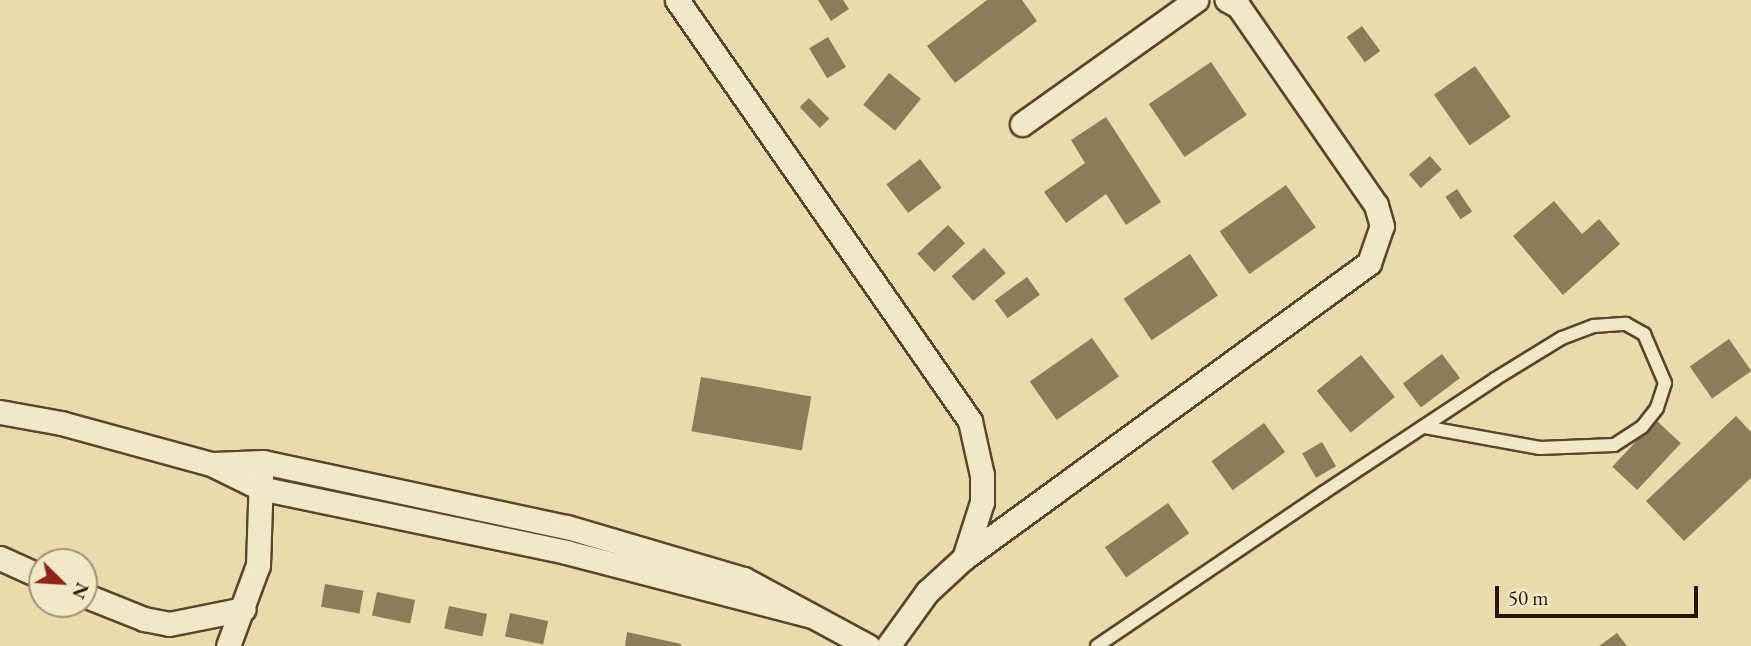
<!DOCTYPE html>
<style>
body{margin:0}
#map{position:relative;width:1751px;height:646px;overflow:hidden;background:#e9dbab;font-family:"EB Garamond",serif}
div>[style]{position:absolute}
.building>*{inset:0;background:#8e7b59;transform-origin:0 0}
.roads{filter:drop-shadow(2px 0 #5b452c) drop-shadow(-2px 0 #5b452c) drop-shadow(0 2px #5b452c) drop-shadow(0 -2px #5b452c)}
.lane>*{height:12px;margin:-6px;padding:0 6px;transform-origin:6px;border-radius:6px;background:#f1e8c8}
.street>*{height:23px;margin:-11.5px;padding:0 11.5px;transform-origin:11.5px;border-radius:11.5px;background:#f1e8c8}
span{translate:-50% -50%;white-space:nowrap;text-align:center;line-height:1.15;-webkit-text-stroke:5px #f1e8c8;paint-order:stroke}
.north{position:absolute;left:28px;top:548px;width:70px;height:70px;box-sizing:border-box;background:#f1e8c8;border:2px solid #a29378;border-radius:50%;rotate:114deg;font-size:19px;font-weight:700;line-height:28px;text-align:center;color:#2c1301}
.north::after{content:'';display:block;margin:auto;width:24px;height:32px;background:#8f2418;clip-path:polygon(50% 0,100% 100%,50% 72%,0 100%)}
.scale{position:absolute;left:1495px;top:586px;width:203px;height:32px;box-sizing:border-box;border:4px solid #2c1301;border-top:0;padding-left:9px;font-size:21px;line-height:24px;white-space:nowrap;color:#2c1301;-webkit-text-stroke:5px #f1e8c8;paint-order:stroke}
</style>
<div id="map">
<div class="building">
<div style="clip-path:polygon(818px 0,843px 0,849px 9px,831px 21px)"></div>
<div style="clip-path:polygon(987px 0,1022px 0,1037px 21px,955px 83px,927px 46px)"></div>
<div style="left:1362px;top:26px;width:31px;height:19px;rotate:54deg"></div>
<div style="left:828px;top:37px;width:35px;height:22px;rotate:59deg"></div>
<div style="left:1211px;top:62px;width:64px;height:75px;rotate:56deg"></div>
<div style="left:1475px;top:66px;width:62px;height:50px;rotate:55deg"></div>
<div style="left:889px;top:73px;width:41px;height:41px;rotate:39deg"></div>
<div style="left:809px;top:98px;width:29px;height:13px;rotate:46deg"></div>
<div style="clip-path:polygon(1106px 117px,1161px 202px,1126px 225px,1106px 194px,1066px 223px,1044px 192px,1085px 163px,1071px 140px)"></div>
<div style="left:1430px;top:156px;width:18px;height:28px;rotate:49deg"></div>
<div style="left:920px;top:159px;width:36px;height:42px;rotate:53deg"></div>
<div style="left:1286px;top:185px;width:52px;height:81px;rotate:55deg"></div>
<div style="left:1457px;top:189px;width:27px;height:14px;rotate:56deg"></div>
<div style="clip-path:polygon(1554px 201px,1582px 234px,1599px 219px,1620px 244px,1563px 295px,1513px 236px)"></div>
<div style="left:948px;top:225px;width:25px;height:42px;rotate:47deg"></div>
<div style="left:984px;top:248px;width:33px;height:43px;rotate:49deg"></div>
<div style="left:1190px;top:254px;width:50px;height:80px;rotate:56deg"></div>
<div style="left:1027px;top:277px;width:22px;height:40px;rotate:54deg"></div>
<div style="left:1092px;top:338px;width:47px;height:76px;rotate:55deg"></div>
<div style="left:1729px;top:339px;width:39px;height:48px;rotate:55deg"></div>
<div style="left:1442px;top:354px;width:30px;height:49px;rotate:53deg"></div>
<div style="left:1361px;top:355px;width:54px;height:57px;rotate:51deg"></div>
<div style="left:701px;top:377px;width:112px;height:55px;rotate:10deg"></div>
<div style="clip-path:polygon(1736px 416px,1751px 432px,1751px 478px,1684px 541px,1646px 501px)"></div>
<div style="left:1656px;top:420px;width:34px;height:64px;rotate:43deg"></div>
<div style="left:1264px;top:423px;width:36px;height:65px;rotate:54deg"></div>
<div style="left:1322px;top:442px;width:28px;height:23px;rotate:60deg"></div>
<div style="left:1168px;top:503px;width:37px;height:77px;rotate:55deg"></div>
<div style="left:325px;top:584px;width:39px;height:23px;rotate:10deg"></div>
<div style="left:377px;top:592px;width:39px;height:24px;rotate:12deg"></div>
<div style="left:449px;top:606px;width:39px;height:23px;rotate:12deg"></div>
<div style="left:510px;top:613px;width:39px;height:24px;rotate:12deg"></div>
<div style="clip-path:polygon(627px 632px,681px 644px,681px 646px,625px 646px)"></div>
<div style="clip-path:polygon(1617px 633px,1627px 646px,1599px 646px)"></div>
</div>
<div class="roads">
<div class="lane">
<div style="left:1097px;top:646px;width:273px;rotate:-34.1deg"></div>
<div style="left:1323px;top:493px;width:206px;rotate:-33.5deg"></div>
<div style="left:1495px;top:379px;width:79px;rotate:-31.5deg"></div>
<div style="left:1562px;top:338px;width:34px;rotate:-21deg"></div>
<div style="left:1594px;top:326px;width:32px;rotate:-4deg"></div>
<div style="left:1626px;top:324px;width:21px;rotate:29deg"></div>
<div style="left:1644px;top:334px;width:53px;rotate:66.8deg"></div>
<div style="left:1665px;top:383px;width:26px;rotate:108deg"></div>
<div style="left:1657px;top:408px;width:24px;rotate:128deg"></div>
<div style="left:1642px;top:427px;width:33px;rotate:147deg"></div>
<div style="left:1614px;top:445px;width:74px;rotate:177.7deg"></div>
<div style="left:1540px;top:448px;width:117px;rotate:-169.7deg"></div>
</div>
<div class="street">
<div style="left:677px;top:0;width:513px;rotate:55.16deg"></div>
<div style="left:970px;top:421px;width:55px;rotate:77.5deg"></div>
<div style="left:982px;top:475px;width:27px;rotate:90deg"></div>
<div style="left:982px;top:502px;width:59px;rotate:107.8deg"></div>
<div style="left:1022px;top:124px;width:214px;rotate:-35.5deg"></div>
<div style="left:0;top:412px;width:62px;rotate:10.2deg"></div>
<div style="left:61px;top:423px;width:156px;rotate:15.3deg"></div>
<div style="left:211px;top:464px;width:55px;rotate:26.1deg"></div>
<div style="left:260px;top:488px;width:313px;rotate:11.8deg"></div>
<div style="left:566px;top:552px;width:250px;rotate:14.6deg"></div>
<div style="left:213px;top:464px;width:50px;rotate:-2.3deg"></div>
<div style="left:263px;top:462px;width:311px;rotate:12.1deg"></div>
<div style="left:567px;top:527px;width:184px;rotate:16.4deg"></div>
<div style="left:744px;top:579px;width:141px;rotate:28.4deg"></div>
<div style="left:0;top:558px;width:46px;rotate:24.3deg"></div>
<div style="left:84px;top:595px;width:65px;rotate:21.8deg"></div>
<div style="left:144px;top:619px;width:25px;rotate:11deg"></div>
<div style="left:169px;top:624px;width:76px;rotate:-11.3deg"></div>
<div style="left:228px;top:646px;width:86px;rotate:-69.7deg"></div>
<div style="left:258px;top:565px;width:90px;rotate:-88.1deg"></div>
<div style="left:888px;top:646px;width:67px;rotate:-54.2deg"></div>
<div style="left:927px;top:592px;width:50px;rotate:-42.6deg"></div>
<div style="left:964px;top:558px;width:501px;rotate:-36.07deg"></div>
<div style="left:1369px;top:263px;width:39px;rotate:-71deg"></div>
<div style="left:1382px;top:226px;width:22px;rotate:-106deg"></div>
<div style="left:1376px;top:205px;width:242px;rotate:-124.7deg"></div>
<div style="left:1238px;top:6px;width:13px;rotate:-151deg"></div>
</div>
</div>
<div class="north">N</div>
<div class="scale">50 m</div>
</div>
